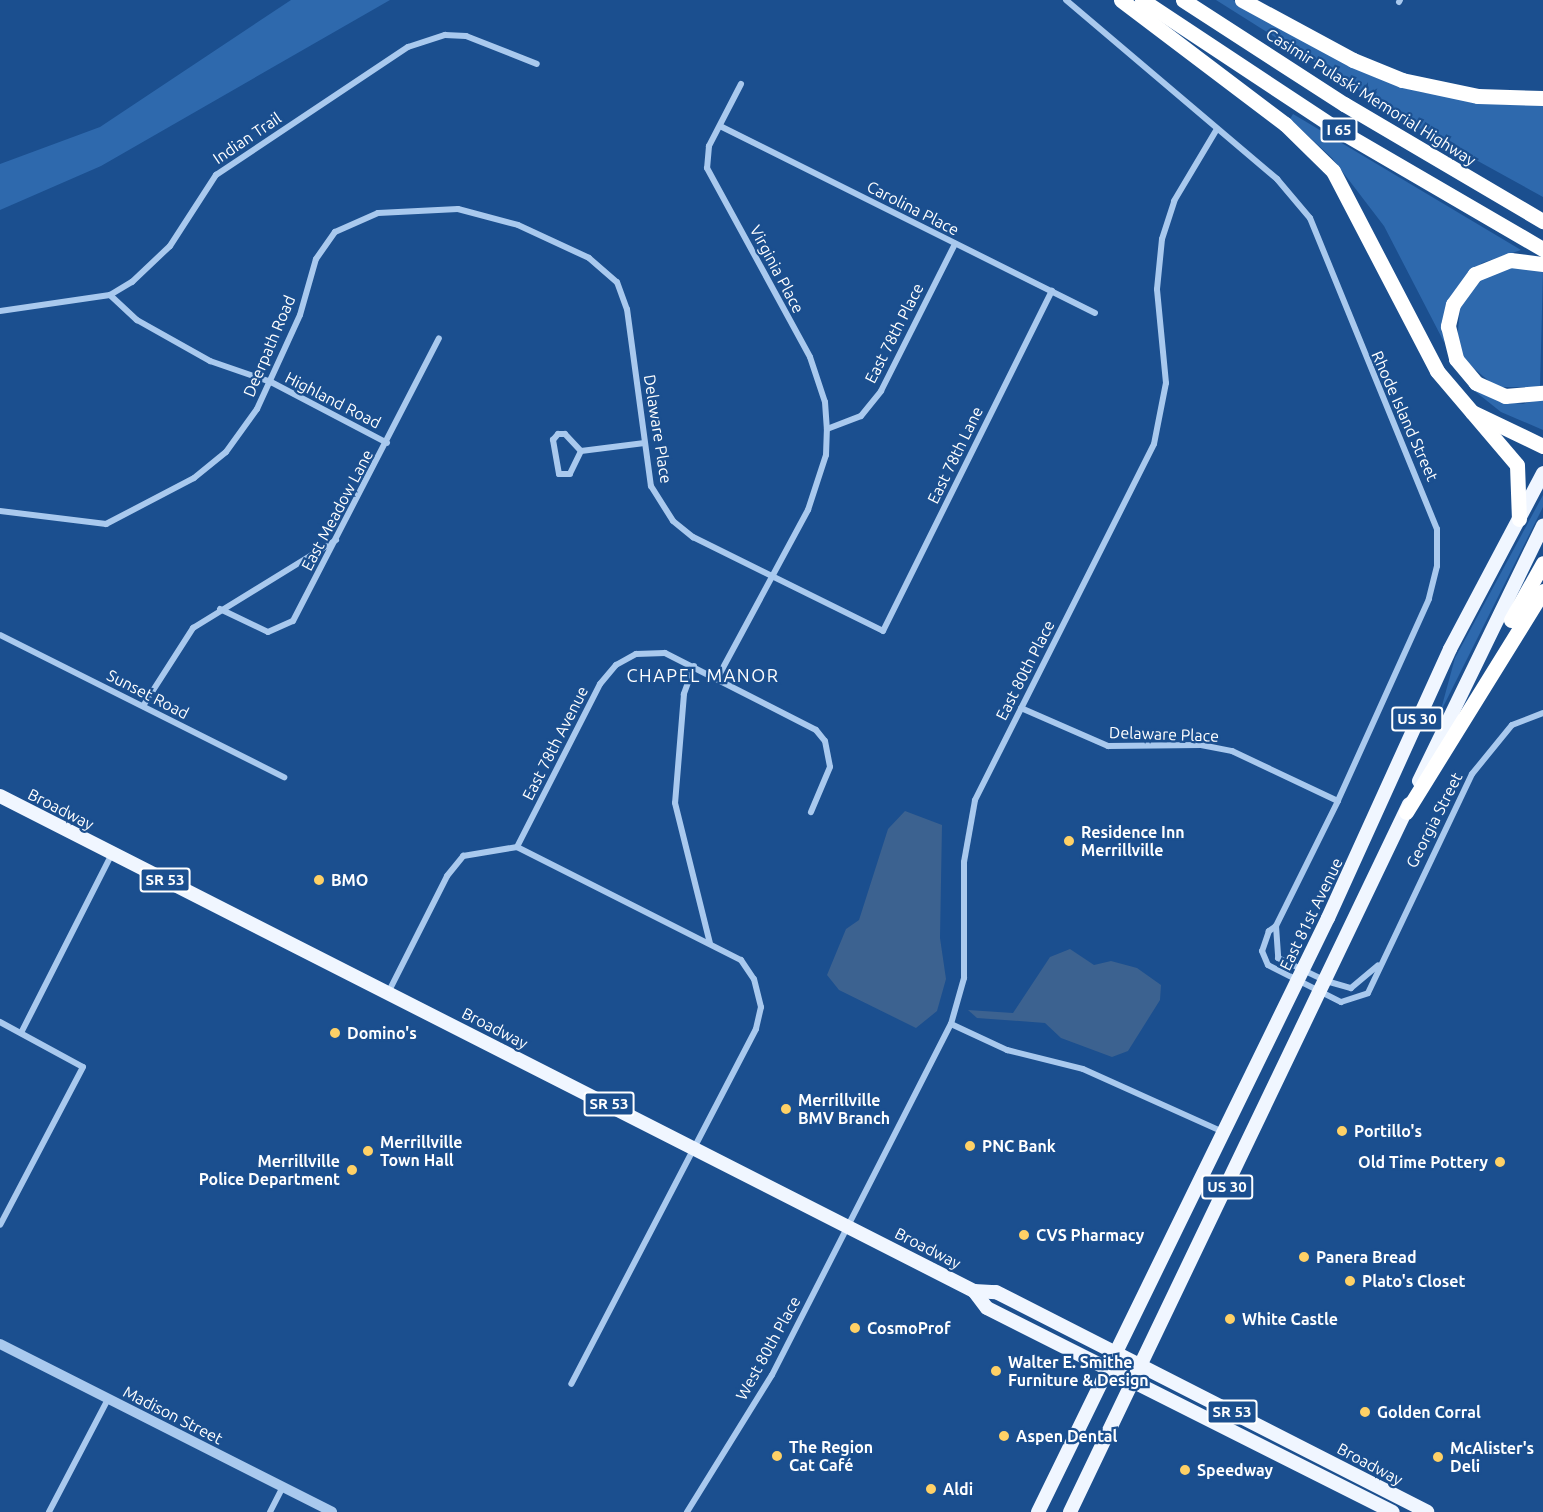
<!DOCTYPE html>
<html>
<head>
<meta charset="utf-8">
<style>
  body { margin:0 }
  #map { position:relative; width:1543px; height:1512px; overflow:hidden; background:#1b4f8f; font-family:Ubuntu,sans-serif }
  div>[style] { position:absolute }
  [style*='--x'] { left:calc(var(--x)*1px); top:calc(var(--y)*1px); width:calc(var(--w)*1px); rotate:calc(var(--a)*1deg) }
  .green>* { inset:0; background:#2e69ad }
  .water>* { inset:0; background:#3c6290 }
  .minor>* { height:6px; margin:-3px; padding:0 3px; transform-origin:3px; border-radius:3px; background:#a9c9ee }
  .tertiary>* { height:10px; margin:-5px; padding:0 5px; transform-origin:5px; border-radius:5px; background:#a9c9ee }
  .primary>* { height:14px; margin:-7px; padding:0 7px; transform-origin:7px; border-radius:7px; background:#f0f6ff }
  .motorway>* { height:15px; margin:-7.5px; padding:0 7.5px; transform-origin:7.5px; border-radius:7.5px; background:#fff }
  .dots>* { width:16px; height:16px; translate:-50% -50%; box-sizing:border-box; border:3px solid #1b4f8f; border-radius:50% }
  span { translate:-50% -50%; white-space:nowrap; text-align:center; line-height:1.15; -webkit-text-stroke:4.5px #1b4f8f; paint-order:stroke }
  .shield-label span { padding:2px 4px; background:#1b4f8f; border:2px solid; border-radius:4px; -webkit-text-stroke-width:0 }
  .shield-label { font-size:15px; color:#fff; font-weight:700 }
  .street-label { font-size:16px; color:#fff }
  .poi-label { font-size:16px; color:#fff; font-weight:700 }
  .left { translate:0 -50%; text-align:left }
  .right { translate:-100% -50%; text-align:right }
  .neighbourhood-label { font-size:18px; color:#fff; letter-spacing:1.5px }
</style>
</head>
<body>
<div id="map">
  <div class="green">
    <div style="clip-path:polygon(291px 0,390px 0,101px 166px,0 210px,0 164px,100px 127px)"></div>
    <div style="clip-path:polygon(1216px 0,1233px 0,1373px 75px,1420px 92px,1507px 105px,1543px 102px,1543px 197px,1427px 133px)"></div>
    <div style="clip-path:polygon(1293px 114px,1521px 250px,1482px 263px,1465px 278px,1444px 342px,1384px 226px,1332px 158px,1290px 119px)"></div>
    <div style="clip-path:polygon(1503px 267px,1543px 271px,1540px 387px,1496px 387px,1464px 360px,1457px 340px,1461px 300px,1485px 275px)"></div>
    <div style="clip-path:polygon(1467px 385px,1499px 401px,1523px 404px,1543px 398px,1543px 430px,1501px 412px)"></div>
    <div style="clip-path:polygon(1543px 495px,1543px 507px,1440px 713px,1455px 658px)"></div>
  </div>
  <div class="water">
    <div style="clip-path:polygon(905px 811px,942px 825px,940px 938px,946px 979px,937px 1011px,916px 1028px,839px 990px,827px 975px,846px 929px,859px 920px,888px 829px)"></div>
    <div style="clip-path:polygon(1070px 949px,1094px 965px,1111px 961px,1137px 968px,1161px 985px,1160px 1000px,1128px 1051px,1112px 1057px,1061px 1038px,1045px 1023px,977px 1018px,968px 1010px,1013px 1013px,1050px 957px)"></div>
  </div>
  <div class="minor">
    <div style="--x:1066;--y:0;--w:277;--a:40.3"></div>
    <div style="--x:1277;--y:179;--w:51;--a:49.8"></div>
    <div style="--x:1310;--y:218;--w:336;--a:67.8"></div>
    <div style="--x:1437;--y:529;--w:37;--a:90"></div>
    <div style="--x:1437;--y:566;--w:34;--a:104"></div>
    <div style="--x:1429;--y:599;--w:222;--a:114.3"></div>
    <div style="--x:1338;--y:801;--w:140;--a:116.4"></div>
    <div style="--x:1276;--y:926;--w:9;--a:144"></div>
    <div style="--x:1269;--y:931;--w:21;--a:109"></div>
    <div style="--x:1262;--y:951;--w:15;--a:67"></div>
    <div style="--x:1268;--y:965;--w:82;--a:26.9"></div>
    <div style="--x:1341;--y:1002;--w:28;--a:-18"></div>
    <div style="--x:1368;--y:993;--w:242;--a:-64.6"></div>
    <div style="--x:1472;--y:774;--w:63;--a:-50.8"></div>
    <div style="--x:1512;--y:725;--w:33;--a:-21"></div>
    <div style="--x:1399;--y:2;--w:2;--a:-63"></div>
    <div style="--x:741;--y:84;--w:70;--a:117.3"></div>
    <div style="--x:709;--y:146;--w:22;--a:95"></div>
    <div style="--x:707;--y:168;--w:215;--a:61.4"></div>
    <div style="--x:810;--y:357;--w:47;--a:71.6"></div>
    <div style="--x:825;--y:402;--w:27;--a:86"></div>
    <div style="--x:720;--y:126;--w:419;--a:26.5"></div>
    <div style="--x:110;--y:295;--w:37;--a:43"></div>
    <div style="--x:137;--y:320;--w:84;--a:29.3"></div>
    <div style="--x:210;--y:361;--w:65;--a:19"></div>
    <div style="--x:271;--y:382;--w:131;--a:27.7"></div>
    <div style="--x:0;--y:311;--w:111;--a:-8.3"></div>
    <div style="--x:110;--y:295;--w:26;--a:-31"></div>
    <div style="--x:132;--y:282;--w:52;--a:-43.5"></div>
    <div style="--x:170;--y:246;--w:85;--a:-57.1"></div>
    <div style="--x:216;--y:175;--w:231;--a:-33.7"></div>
    <div style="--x:408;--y:47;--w:39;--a:-18"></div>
    <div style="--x:445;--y:35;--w:21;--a:3"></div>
    <div style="--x:466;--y:36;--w:76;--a:21.5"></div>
    <div style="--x:581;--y:451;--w:25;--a:116"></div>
    <div style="--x:570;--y:474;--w:11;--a:180"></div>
    <div style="--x:559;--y:474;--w:35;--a:-100"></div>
    <div style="--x:553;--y:440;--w:8;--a:-50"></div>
    <div style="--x:558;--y:434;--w:7;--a:0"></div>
    <div style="--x:565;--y:434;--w:23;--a:47"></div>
    <div style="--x:581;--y:451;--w:64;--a:-7.2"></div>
    <div style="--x:0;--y:511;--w:107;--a:7"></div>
    <div style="--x:106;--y:524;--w:99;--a:-27.6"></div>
    <div style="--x:194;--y:478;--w:41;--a:-39.1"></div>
    <div style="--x:226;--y:452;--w:53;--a:-54.2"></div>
    <div style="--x:257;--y:409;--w:103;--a:-65.4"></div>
    <div style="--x:300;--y:315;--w:58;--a:-74.1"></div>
    <div style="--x:316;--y:259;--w:33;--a:-55"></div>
    <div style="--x:335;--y:232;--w:47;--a:-23.8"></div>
    <div style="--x:378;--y:213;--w:80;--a:-2.9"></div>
    <div style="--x:458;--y:209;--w:62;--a:14.9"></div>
    <div style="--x:518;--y:225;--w:78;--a:24.9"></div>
    <div style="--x:589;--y:258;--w:37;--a:41"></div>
    <div style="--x:617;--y:282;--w:29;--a:70"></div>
    <div style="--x:627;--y:309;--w:179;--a:82.3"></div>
    <div style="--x:651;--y:486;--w:41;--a:57.8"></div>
    <div style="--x:673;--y:521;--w:26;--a:39"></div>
    <div style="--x:693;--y:537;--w:212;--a:26.3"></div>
    <div style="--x:883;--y:631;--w:380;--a:-63.6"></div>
    <div style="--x:220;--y:609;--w:53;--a:25.6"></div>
    <div style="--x:268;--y:632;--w:27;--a:-24"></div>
    <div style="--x:293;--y:621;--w:318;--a:-62.7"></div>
    <div style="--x:0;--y:635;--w:318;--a:26.6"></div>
    <div style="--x:694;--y:666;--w:30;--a:110"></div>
    <div style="--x:684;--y:694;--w:109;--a:94.7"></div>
    <div style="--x:675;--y:803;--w:144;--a:76"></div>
    <div style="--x:718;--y:677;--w:190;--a:-61.7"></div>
    <div style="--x:808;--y:510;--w:58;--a:-71.9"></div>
    <div style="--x:826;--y:455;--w:26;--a:-88"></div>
    <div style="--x:827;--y:429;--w:36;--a:-21"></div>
    <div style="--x:861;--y:416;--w:32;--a:-51"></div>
    <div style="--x:881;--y:391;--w:165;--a:-63.3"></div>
    <div style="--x:143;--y:706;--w:93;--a:-57.3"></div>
    <div style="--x:193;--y:628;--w:168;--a:-31.6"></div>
    <div style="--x:1021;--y:708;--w:95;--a:23.6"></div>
    <div style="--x:1108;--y:746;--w:93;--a:-0.6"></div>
    <div style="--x:1201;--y:745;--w:32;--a:11"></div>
    <div style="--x:1232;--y:751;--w:117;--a:25.3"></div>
    <div style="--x:517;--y:847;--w:251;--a:26.8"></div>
    <div style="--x:741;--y:960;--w:23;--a:56"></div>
    <div style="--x:754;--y:979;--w:29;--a:76"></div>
    <div style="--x:761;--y:1007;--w:23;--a:103"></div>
    <div style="--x:756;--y:1029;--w:400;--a:117.5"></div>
    <div style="--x:1276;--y:926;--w:32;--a:86"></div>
    <div style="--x:1278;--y:958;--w:53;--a:25.6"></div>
    <div style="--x:1326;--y:981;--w:26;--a:16"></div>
    <div style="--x:1351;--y:988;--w:35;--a:-40"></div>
    <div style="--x:388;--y:993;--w:131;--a:-63.2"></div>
    <div style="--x:447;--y:876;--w:26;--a:-51"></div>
    <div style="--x:463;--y:856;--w:55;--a:-9.5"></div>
    <div style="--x:517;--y:847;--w:183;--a:-63"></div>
    <div style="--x:600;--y:684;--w:25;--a:-50"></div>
    <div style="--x:616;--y:665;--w:23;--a:-29"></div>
    <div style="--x:636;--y:654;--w:29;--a:-2"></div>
    <div style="--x:665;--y:653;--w:169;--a:27"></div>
    <div style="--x:816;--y:730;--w:14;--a:51"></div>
    <div style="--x:825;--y:741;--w:26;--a:79"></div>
    <div style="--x:830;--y:767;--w:49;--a:112.9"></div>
    <div style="--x:0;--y:1022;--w:94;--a:28.5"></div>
    <div style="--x:83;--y:1067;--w:178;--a:117.7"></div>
    <div style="--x:951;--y:1024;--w:62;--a:24.9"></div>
    <div style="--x:1007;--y:1050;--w:78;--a:14"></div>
    <div style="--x:1083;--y:1069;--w:154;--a:24.2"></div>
    <div style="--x:21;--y:1033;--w:201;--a:-63.1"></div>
    <div style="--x:49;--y:1512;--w:127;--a:-62.4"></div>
    <div style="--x:270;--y:1512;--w:28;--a:-63"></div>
    <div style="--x:687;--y:1512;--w:161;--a:-58.2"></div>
    <div style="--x:772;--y:1375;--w:394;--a:-63"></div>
    <div style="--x:951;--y:1024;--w:48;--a:-74.2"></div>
    <div style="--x:964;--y:978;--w:116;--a:-90"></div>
    <div style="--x:964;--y:862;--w:63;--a:-79.9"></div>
    <div style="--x:975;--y:800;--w:398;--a:-63.3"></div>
    <div style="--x:1154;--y:444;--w:62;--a:-78.9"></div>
    <div style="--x:1166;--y:383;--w:94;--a:-95.5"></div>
    <div style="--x:1157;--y:289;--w:50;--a:-84.3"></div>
    <div style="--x:1162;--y:239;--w:40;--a:-72"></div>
    <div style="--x:1174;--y:201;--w:84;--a:-59.2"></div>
  </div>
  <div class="tertiary">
    <div style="--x:0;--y:1344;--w:372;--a:26.8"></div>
  </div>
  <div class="primary">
    <div style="--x:1419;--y:781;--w:284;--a:-64.1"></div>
    <div style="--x:0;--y:796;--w:1093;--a:26.94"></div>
    <div style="--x:974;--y:1291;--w:22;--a:3"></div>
    <div style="--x:996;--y:1292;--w:484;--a:27"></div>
    <div style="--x:974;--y:1291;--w:21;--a:53"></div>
    <div style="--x:987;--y:1308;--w:454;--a:26.7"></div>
    <div style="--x:1038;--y:1512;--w:661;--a:-63.98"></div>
    <div style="--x:1328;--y:918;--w:295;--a:-65.6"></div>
    <div style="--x:1450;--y:649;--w:199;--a:-62.1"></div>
    <div style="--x:1070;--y:1512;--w:785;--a:-64.41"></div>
  </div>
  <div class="motorway">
    <div style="--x:1121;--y:0;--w:206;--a:37.1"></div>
    <div style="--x:1285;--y:124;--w:67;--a:44.4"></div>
    <div style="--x:1333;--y:171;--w:225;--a:62.5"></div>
    <div style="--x:1437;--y:371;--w:123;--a:49.6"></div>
    <div style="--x:1517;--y:465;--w:54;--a:87.9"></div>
    <div style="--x:1142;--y:0;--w:237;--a:33.5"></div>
    <div style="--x:1340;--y:131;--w:235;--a:30.2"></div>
    <div style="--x:1183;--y:0;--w:192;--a:32.9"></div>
    <div style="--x:1344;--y:104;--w:231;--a:30.5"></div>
    <div style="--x:1242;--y:0;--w:126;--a:28.4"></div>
    <div style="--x:1353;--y:60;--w:53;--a:22.2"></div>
    <div style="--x:1402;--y:80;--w:78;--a:11.9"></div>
    <div style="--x:1478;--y:96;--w:65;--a:1.8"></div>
    <div style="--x:1543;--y:264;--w:33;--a:-173"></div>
    <div style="--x:1510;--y:260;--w:38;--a:158"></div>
    <div style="--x:1475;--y:274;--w:37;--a:126"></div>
    <div style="--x:1453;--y:304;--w:23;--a:103"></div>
    <div style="--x:1448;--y:326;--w:34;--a:76"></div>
    <div style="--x:1456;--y:359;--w:31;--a:50"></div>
    <div style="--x:1476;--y:383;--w:32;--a:24"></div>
    <div style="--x:1505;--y:396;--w:38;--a:-5"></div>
    <div style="--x:1472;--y:412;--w:79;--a:25.6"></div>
    <div style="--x:1511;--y:620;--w:65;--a:-60.7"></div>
    <div style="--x:1406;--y:812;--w:260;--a:-58.2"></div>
  </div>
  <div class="dots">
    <div style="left:1069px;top:841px;background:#ffd166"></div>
    <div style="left:319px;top:880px;background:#ffd166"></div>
    <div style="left:335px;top:1033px;background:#ffd166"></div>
    <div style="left:786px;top:1109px;background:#ffd166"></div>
    <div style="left:1342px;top:1131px;background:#ffd166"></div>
    <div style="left:970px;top:1146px;background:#ffd166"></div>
    <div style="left:368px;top:1151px;background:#ffd166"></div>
    <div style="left:1500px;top:1162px;background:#ffd166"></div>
    <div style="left:352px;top:1170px;background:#ffd166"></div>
    <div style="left:1024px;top:1235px;background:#ffd166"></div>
    <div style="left:1304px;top:1257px;background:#ffd166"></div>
    <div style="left:1350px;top:1281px;background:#ffd166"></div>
    <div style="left:1230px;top:1319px;background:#ffd166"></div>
    <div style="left:855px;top:1328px;background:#ffd166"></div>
    <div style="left:996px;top:1371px;background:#ffd166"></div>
    <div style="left:1365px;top:1412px;background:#ffd166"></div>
    <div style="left:1004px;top:1436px;background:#ffd166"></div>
    <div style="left:777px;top:1456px;background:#ffd166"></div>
    <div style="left:1438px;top:1457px;background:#ffd166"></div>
    <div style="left:1185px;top:1470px;background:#ffd166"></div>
    <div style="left:931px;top:1489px;background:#ffd166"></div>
  </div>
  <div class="shield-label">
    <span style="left:1339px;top:130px">I 65</span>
    <span style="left:1417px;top:719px">US 30</span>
    <span style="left:165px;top:880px">SR 53</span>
    <span style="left:609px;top:1104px">SR 53</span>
    <span style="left:1227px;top:1187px">US 30</span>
    <span style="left:1232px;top:1412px">SR 53</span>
  </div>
  <div class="street-label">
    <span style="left:1371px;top:97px;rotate:32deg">Casimir Pulaski Memorial Highway</span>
    <span style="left:247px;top:138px;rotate:-34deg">Indian Trail</span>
    <span style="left:913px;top:208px;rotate:27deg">Carolina Place</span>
    <span style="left:777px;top:269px;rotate:62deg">Virginia Place</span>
    <span style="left:894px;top:333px;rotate:-63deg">East 78th Place</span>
    <span style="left:269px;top:346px;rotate:-67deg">Deerpath Road</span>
    <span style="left:333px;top:400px;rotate:27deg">Highland Road</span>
    <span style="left:1405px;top:416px;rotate:66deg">Rhode Island Street</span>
    <span style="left:658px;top:429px;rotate:81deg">Delaware Place</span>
    <span style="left:955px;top:455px;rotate:-64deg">East 78th Lane</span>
    <span style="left:337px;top:510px;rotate:-62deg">East Meadow Lane</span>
    <span style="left:1025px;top:670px;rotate:-63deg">East 80th Place</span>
    <span style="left:148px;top:694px;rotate:27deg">Sunset Road</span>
    <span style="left:1164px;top:734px;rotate:2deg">Delaware Place</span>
    <span style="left:555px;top:743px;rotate:-63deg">East 78th Avenue</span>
    <span style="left:61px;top:809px;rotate:27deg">Broadway</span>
    <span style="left:1434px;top:820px;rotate:-63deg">Georgia Street</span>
    <span style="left:1311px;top:914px;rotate:-64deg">East 81st Avenue</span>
    <span style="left:495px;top:1028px;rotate:27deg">Broadway</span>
    <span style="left:928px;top:1248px;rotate:27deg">Broadway</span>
    <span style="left:768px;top:1348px;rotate:-61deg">West 80th Place</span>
    <span style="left:173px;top:1415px;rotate:27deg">Madison Street</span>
    <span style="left:1370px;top:1464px;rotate:28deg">Broadway</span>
  </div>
  <div class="poi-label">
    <span class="left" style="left:1081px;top:841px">Residence Inn<br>Merrillville</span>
    <span class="left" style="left:331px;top:880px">BMO</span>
    <span class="left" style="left:347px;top:1033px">Domino's</span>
    <span class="left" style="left:798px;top:1109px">Merrillville<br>BMV Branch</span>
    <span class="left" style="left:1354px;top:1131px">Portillo's</span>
    <span class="left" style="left:380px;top:1151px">Merrillville<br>Town Hall</span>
    <span class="left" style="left:982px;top:1146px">PNC Bank</span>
    <span class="right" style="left:340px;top:1170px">Merrillville<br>Police Department</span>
    <span class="right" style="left:1488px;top:1162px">Old Time Pottery</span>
    <span class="left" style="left:1036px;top:1235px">CVS Pharmacy</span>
    <span class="left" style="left:1316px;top:1257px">Panera Bread</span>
    <span class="left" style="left:1362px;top:1281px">Plato's Closet</span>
    <span class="left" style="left:1242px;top:1319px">White Castle</span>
    <span class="left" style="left:867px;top:1328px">CosmoProf</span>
    <span class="left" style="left:1008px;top:1371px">Walter E. Smithe<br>Furniture &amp; Design</span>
    <span class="left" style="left:1377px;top:1412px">Golden Corral</span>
    <span class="left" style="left:1016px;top:1436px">Aspen Dental</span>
    <span class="left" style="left:789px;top:1456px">The Region<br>Cat Café</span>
    <span class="left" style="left:1450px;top:1457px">McAlister's<br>Deli</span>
    <span class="left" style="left:1197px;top:1470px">Speedway</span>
    <span class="left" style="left:943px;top:1489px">Aldi</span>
  </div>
  <div class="neighbourhood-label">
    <span style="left:703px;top:675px">CHAPEL MANOR</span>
  </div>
</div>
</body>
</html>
